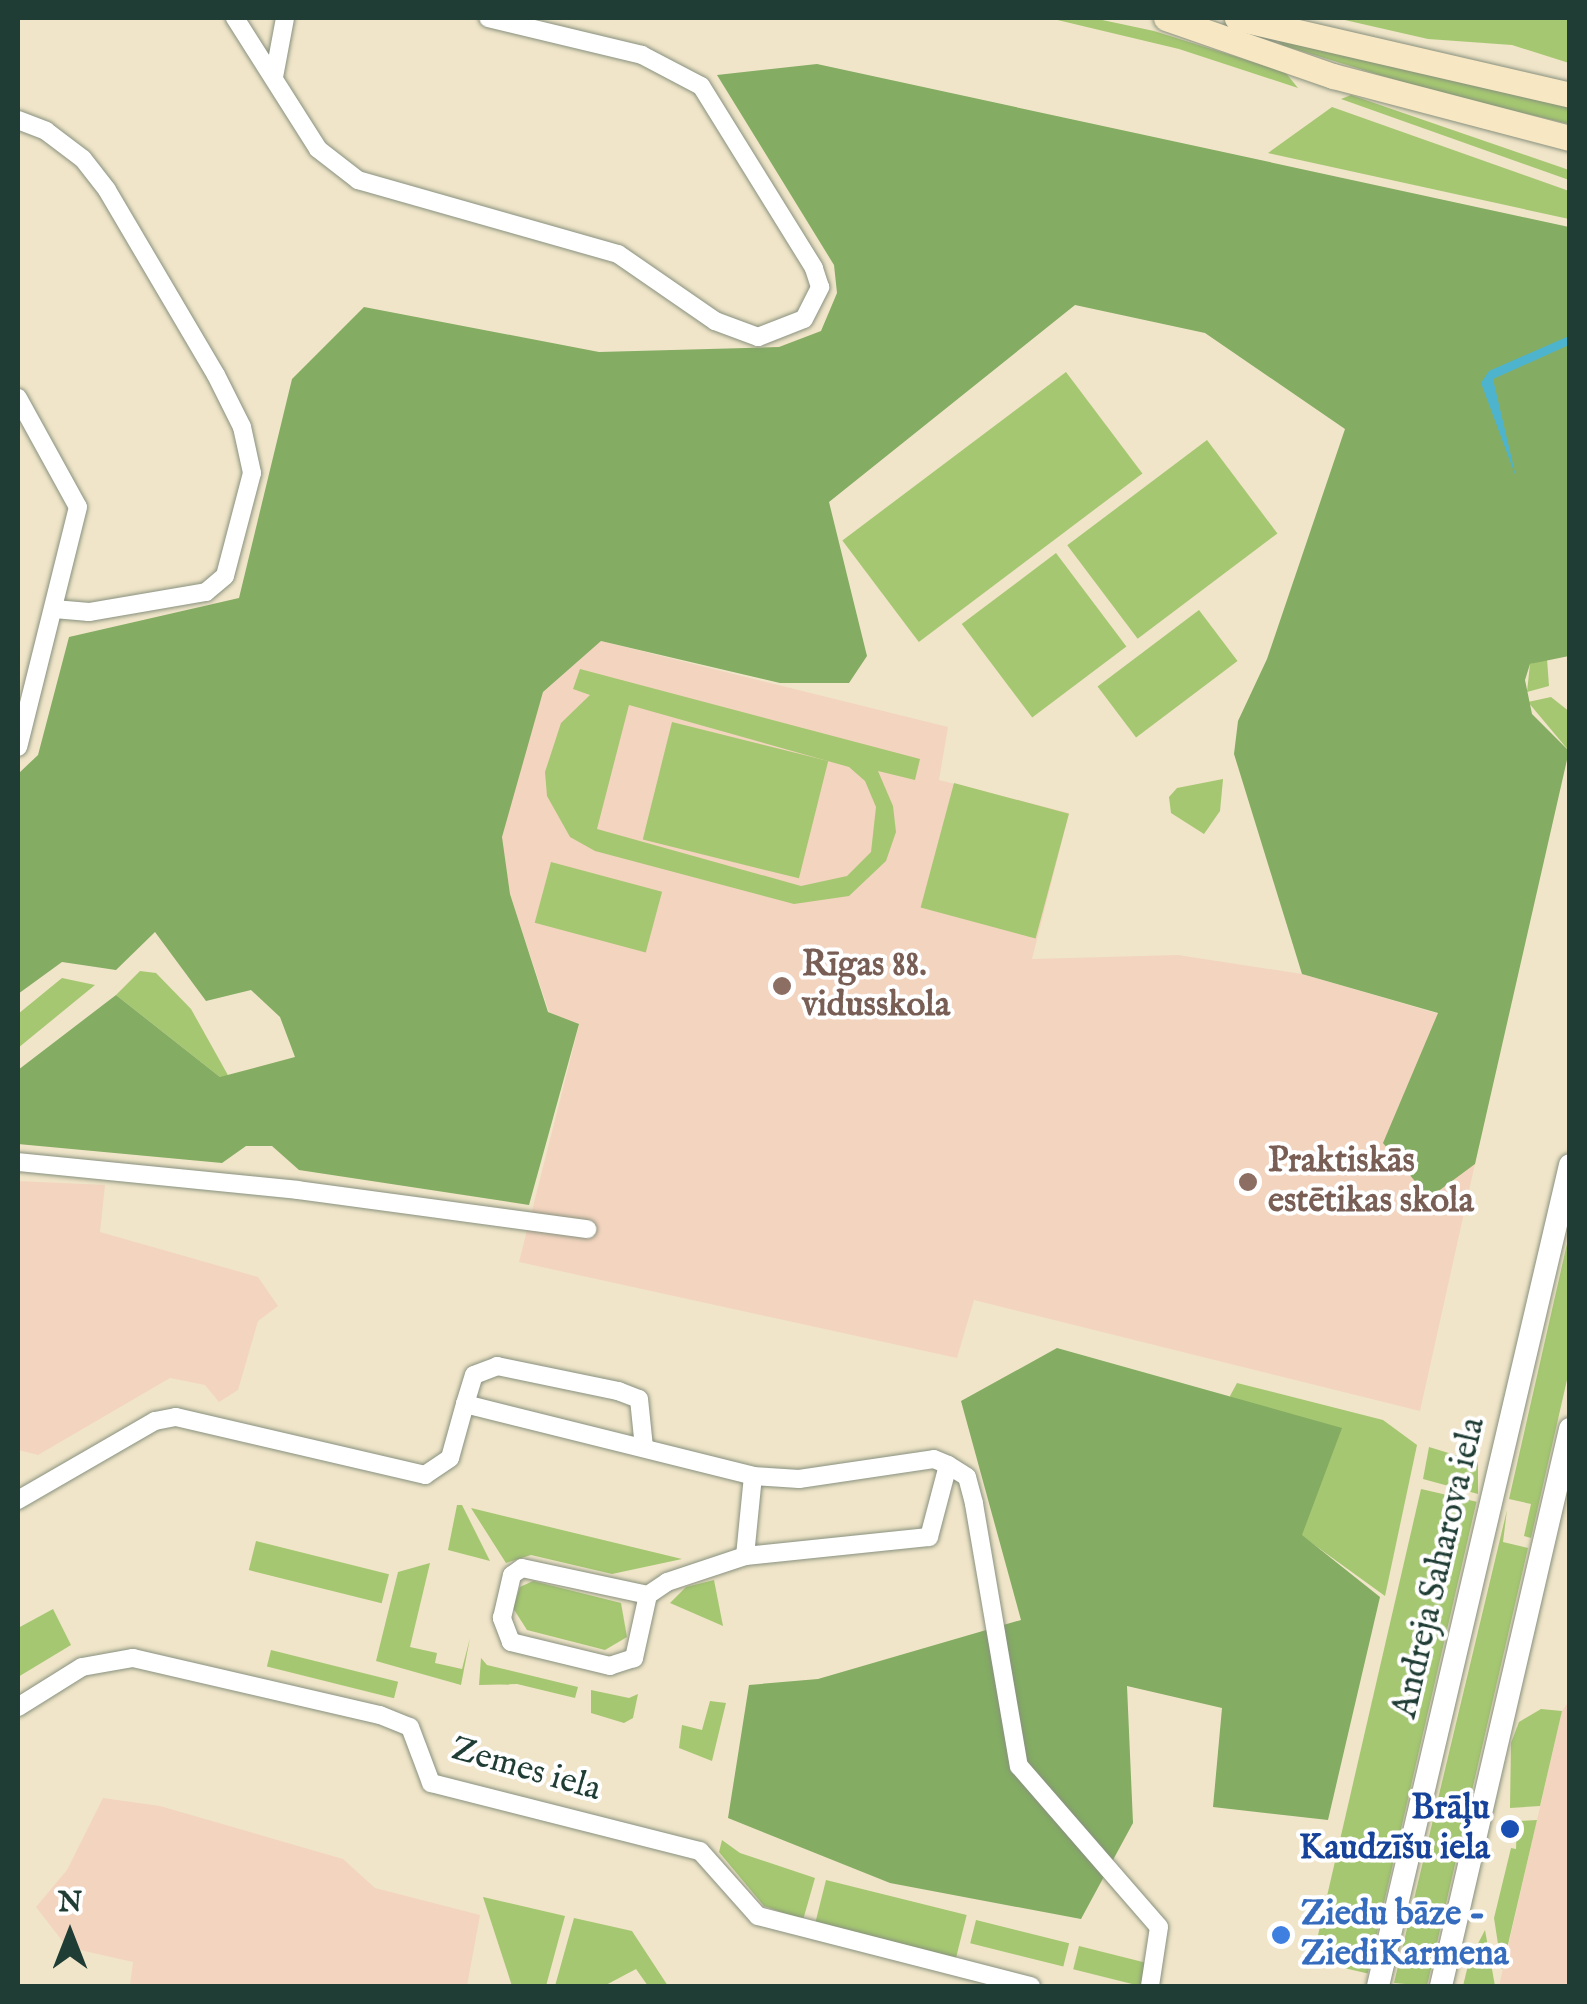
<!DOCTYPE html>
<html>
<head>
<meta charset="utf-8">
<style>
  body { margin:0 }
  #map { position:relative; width:1587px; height:2004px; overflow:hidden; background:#f0e5c9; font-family:"IM FELL English",serif }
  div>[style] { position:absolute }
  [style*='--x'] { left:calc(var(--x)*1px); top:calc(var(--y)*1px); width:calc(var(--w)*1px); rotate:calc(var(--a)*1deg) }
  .built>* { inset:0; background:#f3d4bf }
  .green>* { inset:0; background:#a5c771; transform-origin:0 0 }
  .forest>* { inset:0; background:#84ac63 }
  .water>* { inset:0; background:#4eb3cd }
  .roads { filter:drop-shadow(0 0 2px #88917e) drop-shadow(0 0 2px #88917e) }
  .minor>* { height:18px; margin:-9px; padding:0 9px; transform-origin:9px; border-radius:9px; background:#fff }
  .tertiary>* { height:22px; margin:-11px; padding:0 11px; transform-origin:11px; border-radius:11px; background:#fff }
  .secondary>* { height:25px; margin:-12.5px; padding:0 12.5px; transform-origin:12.5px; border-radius:12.5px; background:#f7e8c3 }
  .dots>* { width:28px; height:28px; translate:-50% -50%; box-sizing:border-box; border:5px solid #fff; border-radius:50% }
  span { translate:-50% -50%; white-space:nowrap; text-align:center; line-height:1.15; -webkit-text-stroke:8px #fff; paint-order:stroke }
  .education-label { font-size:35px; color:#785e54; font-weight:700 }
  .left { translate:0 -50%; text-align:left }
  .street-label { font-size:35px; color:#1f3d34 }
  .transit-label { font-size:35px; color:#164399; font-weight:700 }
  .right { translate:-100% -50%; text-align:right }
  .shop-label { font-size:35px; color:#366cbe; font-weight:700 }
  .frame { position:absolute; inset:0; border:20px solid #1f3d34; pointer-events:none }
  .north { position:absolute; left:20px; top:1884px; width:100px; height:100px; -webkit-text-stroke:8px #fff; paint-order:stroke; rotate:0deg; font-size:28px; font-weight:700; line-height:40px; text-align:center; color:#1f3d34 }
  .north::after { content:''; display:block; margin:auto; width:35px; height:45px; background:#1f3d34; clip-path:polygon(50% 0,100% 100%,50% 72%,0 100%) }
</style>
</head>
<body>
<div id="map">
  <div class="built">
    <div style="clip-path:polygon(601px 641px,948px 727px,939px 780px,1069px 813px,1032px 959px,1178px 955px,1302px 974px,1504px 1033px,1420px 1411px,974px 1300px,957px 1358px,519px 1262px,579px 1025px,549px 1012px,510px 894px,501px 837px,543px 692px)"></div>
    <div style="clip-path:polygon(18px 1181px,105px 1185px,100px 1232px,258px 1277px,278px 1306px,258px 1321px,238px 1390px,219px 1402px,205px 1385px,170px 1378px,38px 1455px,18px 1450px)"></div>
    <div style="clip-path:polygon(1569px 1701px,1569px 1986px,1499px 1986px,1562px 1711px)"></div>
    <div style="clip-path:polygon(103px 1798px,160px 1806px,343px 1859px,375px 1888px,480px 1915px,467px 1986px,130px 1986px,133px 1962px,67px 1947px,36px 1907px,67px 1870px)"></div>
  </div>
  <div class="green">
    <div style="clip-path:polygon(1049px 18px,1093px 18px,1154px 31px,1285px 72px,1298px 88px,1179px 49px)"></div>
    <div style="clip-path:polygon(1336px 18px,1569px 18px,1569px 63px,1512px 45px,1428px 39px)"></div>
    <div style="clip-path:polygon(1275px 37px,1569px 106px,1569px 124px,1428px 90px,1282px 45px)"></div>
    <div style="clip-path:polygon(1351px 95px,1569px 170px,1569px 180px,1341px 99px)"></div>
    <div style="clip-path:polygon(1332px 107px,1569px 191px,1569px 219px,1268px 153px)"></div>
    <div style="left:1066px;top:372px;width:127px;height:280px;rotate:53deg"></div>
    <div style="left:1207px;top:440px;width:117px;height:175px;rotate:53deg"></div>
    <div style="left:1056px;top:553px;width:117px;height:118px;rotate:53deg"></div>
    <div style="left:1199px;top:610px;width:64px;height:127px;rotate:53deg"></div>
    <div style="clip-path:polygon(1547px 659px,1549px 686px,1527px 692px,1530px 664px)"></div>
    <div style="clip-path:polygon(evenodd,580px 669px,920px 759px,915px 780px,878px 771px,893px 806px,896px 832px,886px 861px,849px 896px,794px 904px,595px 851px,570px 837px,547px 796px,545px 772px,561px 723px,590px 695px,573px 689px,580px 669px,629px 705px,849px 767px,865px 781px,876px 807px,871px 852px,847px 876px,801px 886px,597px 829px,629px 705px)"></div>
    <div style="clip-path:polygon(1551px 697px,1570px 712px,1569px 751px,1528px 702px)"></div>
    <div style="left:672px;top:722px;width:161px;height:121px;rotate:14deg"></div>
    <div style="clip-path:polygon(1223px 779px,1220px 811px,1204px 834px,1171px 813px,1169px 797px,1177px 788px)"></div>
    <div style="left:954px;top:783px;width:119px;height:129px;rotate:15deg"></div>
    <div style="left:551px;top:862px;width:115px;height:63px;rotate:15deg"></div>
    <div style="clip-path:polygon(140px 971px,156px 973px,191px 1009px,229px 1077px,220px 1077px,116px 995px)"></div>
    <div style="clip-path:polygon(62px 978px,95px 985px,18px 1048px,18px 1014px)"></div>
    <div style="clip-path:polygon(1569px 1235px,1569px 1371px,1531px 1538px,1524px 1536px,1531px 1504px,1509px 1499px)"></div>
    <div style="clip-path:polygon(1237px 1383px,1383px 1420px,1417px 1445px,1385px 1596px,1302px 1536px,1230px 1396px)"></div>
    <div style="clip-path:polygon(1429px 1447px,1478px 1462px,1478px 1494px,1423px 1479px)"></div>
    <div style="left:1421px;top:1489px;width:57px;height:484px;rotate:13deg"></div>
    <div style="clip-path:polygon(457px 1505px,462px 1505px,490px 1561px,448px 1550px)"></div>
    <div style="clip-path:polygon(471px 1508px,682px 1559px,612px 1574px,531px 1555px,506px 1563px)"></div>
    <div style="clip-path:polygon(1507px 1510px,1503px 1542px,1528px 1548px,1427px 1986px,1394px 1983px)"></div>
    <div style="left:256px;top:1541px;width:137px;height:30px;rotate:14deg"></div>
    <div style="clip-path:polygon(430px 1563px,410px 1647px,437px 1653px,435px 1663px,462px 1669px,470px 1638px,461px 1685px,376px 1661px,398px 1572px)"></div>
    <div style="clip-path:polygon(714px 1580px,723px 1626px,670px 1603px,686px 1587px)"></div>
    <div style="clip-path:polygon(533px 1581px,621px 1603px,627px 1637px,605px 1650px,527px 1630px,513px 1608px,520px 1587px)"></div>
    <div style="clip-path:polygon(53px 1609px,71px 1645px,18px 1677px,18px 1628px)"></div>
    <div style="left:271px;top:1650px;width:131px;height:17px;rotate:14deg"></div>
    <div style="clip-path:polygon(481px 1658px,487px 1665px,578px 1687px,575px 1698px,517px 1684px,479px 1685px)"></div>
    <div style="clip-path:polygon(591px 1690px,629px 1698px,638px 1694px,633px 1718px,624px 1723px,591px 1713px)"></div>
    <div style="clip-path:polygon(710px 1701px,726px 1703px,712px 1761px,679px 1748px,682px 1725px,702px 1730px)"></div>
    <div style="clip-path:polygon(1541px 1709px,1562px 1711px,1540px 1806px,1510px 1808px,1511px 1743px,1519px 1722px)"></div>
    <div style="clip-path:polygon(1537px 1820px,1502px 1970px,1494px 1918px,1511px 1848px,1516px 1849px,1517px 1821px)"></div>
    <div style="clip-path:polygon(722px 1840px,740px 1853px,815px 1878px,803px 1920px,764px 1906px,719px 1852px)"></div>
    <div style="left:826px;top:1880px;width:145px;height:44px;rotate:14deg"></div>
    <div style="clip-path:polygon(483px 1897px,565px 1916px,546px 1986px,512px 1986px)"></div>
    <div style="clip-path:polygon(574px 1918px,632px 1931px,668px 1986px,648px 1986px,636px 1969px,604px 1986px,555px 1986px)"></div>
    <div style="left:976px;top:1920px;width:96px;height:24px;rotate:14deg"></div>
    <div style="clip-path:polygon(1485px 1930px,1495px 1986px,1463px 1986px,1469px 1961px)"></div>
    <div style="left:1079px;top:1946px;width:71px;height:24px;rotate:14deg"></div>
  </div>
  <div class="forest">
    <div style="clip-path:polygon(817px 64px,1569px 227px,1569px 656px,1530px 664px,1525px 680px,1532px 714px,1569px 751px,1475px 1164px,1429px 1198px,1383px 1143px,1438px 1013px,1302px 974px,1234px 754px,1238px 721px,1267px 659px,1345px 429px,1205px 333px,1075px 305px,829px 502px,867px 656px,849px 683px,780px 683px,601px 641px,543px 692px,502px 837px,510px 894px,548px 1012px,579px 1024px,529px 1205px,299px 1170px,272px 1146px,246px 1146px,222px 1163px,18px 1144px,18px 1070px,116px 995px,220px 1077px,295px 1057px,280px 1017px,251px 990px,206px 1001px,155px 932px,116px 970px,62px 962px,18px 994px,18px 774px,38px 755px,69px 637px,239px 598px,292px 379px,364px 307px,599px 352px,779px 347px,821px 331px,837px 293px,834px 265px,717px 75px)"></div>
    <div style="clip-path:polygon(1057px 1348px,1342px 1428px,1302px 1535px,1380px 1597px,1328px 1820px,1213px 1807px,1222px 1708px,1127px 1686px,1133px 1823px,1081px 1919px,890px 1883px,728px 1818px,749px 1685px,818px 1679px,1021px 1620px,961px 1401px)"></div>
  </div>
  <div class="water">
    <div style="clip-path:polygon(1569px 336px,1569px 345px,1493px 379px,1516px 477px,1481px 383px,1489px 371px)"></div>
  </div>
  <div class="roads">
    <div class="minor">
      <div style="--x:235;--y:18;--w:155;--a:57.6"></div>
      <div style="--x:318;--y:149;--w:51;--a:37.8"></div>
      <div style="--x:358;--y:180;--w:270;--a:15.9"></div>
      <div style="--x:618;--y:254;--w:118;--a:34.6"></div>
      <div style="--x:715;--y:321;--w:46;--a:20.4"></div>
      <div style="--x:758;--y:337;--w:49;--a:-21.4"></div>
      <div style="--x:804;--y:319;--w:36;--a:-63"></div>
      <div style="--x:820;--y:287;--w:20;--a:-108"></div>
      <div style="--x:814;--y:268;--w:214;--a:-121.8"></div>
      <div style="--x:701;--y:86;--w:67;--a:-152.3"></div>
      <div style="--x:642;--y:55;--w:158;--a:-166.5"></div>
      <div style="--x:274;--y:77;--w:60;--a:-79.4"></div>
      <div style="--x:18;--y:120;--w:30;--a:21"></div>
      <div style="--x:46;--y:131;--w:46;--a:37.1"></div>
      <div style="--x:83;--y:159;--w:39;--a:52"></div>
      <div style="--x:107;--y:190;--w:215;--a:59.5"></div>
      <div style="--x:216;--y:375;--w:58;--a:63.4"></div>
      <div style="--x:242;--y:427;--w:47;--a:77.7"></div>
      <div style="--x:252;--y:473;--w:106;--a:104.7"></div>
      <div style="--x:225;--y:576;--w:25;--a:140"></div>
      <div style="--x:206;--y:592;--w:119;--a:170.3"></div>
      <div style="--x:89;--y:612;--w:32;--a:-175"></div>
      <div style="--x:18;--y:398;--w:124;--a:61.2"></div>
      <div style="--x:78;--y:507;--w:247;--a:104"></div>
      <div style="--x:18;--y:1162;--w:281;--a:5.7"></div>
      <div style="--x:298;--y:1190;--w:292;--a:7.7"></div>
      <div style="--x:465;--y:1404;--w:30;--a:-73"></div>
      <div style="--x:474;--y:1375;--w:25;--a:-21"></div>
      <div style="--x:497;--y:1366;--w:124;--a:11.7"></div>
      <div style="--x:618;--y:1391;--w:22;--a:21"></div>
      <div style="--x:639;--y:1399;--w:48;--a:84.1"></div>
      <div style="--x:18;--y:1500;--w:158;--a:-30"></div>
      <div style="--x:155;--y:1421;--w:21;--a:-11"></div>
      <div style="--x:176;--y:1417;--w:256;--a:13.1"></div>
      <div style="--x:425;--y:1475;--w:30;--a:-34"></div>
      <div style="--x:450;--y:1458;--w:56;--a:-74.5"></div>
      <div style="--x:465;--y:1404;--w:297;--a:14"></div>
      <div style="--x:753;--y:1476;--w:46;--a:3.7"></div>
      <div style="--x:799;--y:1479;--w:136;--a:-8.4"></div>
      <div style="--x:934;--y:1459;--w:15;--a:23"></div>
      <div style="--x:948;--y:1465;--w:22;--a:32"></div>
      <div style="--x:967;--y:1477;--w:28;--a:75"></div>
      <div style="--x:974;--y:1504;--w:266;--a:80.3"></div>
      <div style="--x:1019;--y:1766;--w:213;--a:49"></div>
      <div style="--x:1159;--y:1927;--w:60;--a:98.7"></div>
      <div style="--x:745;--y:1556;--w:185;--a:-5.9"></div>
      <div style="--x:929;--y:1537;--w:74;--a:-75.2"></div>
      <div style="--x:648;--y:1595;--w:65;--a:102.5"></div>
      <div style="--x:634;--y:1658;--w:25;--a:162"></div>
      <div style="--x:610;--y:1666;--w:102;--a:-166.4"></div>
      <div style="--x:511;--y:1642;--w:26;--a:-111"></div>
      <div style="--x:502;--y:1618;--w:44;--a:-76.9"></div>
      <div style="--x:512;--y:1575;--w:12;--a:-35"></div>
      <div style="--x:522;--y:1568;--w:129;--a:12.1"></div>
      <div style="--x:648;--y:1595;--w:23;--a:-34"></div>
      <div style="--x:667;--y:1582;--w:82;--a:-18.4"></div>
      <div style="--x:745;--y:1556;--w:80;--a:-84.3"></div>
      <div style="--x:18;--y:1707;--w:75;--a:-32"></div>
      <div style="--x:82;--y:1667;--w:52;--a:-10"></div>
      <div style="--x:133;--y:1658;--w:253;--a:13"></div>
      <div style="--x:380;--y:1715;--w:32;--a:22"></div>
      <div style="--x:410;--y:1727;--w:60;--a:69.4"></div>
      <div style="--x:431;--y:1783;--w:277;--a:14.2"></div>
      <div style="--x:700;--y:1851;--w:87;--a:48.3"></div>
      <div style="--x:758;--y:1916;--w:282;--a:14.4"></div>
    </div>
    <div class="tertiary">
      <div style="--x:1378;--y:1986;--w:843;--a:-76.84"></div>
      <div style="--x:1441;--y:1986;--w:572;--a:-76.96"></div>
    </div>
    <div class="secondary">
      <div style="--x:1166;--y:18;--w:177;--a:19.2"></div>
      <div style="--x:1333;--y:76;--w:245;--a:14.7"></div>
      <div style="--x:1237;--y:18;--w:342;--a:13"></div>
    </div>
  </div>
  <div class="dots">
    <div style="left:782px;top:986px;background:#8d6e63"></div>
    <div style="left:1248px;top:1182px;background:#8d6e63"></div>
    <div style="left:1510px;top:1829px;background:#1a4fb4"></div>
    <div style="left:1281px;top:1935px;background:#3f7fe0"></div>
  </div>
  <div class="education-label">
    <span class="left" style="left:802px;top:986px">Rīgas 88.<br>vidusskola</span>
    <span class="left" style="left:1268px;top:1182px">Praktiskās<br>estētikas skola</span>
  </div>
  <div class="street-label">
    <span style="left:1440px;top:1568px;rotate:-77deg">Andreja Saharova iela</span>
    <span style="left:526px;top:1770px;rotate:16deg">Zemes iela</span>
  </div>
  <div class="transit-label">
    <span class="right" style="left:1490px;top:1829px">Brāļu<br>Kaudzīšu iela</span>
  </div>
  <div class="shop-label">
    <span class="left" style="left:1301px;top:1935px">Ziedu bāze -<br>ZiediKarmena</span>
  </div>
  <div class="frame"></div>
  <div class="north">N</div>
</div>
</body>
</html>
